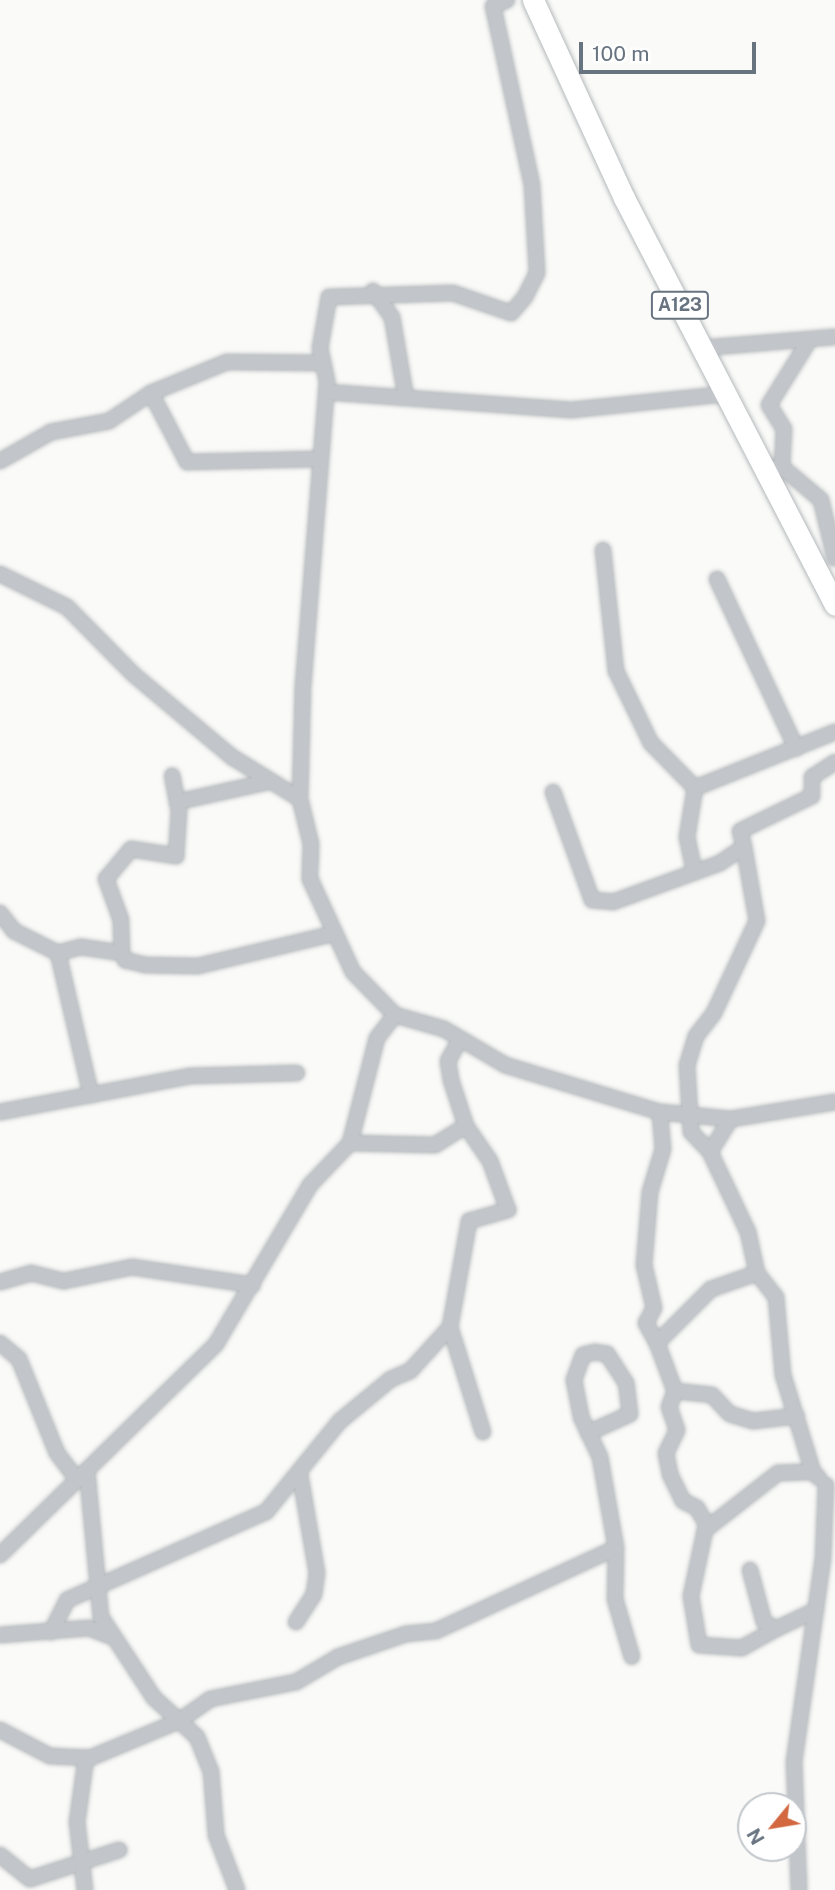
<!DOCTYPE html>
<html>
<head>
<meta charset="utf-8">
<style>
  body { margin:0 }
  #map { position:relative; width:835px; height:1890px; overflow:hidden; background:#fafaf8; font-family:"Public Sans",sans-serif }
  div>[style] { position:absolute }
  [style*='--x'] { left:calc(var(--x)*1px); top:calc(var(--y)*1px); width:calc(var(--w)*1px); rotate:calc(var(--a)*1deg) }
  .roads { filter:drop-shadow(0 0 2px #b5b9bc) drop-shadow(0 0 2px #b5b9bc) }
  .minor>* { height:14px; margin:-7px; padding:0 7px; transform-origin:7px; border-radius:7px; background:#c2c5c9 }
  .highway>* { height:21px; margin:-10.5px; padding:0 10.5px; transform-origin:10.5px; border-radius:10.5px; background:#fff }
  span { translate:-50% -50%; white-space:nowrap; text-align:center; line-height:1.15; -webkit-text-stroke:7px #fff; paint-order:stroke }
  .shield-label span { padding:2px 5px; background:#fff; border:2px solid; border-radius:5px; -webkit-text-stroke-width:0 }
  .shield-label { font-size:18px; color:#677480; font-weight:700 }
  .north { position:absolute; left:737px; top:1792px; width:70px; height:70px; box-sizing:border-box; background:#fff; border:2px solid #c2c7cc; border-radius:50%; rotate:240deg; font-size:19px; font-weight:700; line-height:28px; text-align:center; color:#677480 }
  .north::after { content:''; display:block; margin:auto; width:24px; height:32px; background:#d26740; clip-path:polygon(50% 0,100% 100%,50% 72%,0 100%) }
  .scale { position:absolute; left:579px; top:42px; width:177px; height:32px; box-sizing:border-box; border:4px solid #677480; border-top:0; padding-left:9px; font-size:21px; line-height:24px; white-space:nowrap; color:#677480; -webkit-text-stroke:5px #fff; paint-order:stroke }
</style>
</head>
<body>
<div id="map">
  <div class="roads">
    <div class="minor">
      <div style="--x:507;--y:0;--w:15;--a:157"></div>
      <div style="--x:493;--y:6;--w:183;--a:77.7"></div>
      <div style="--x:532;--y:185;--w:88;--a:86.7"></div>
      <div style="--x:537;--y:273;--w:27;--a:117"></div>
      <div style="--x:525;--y:297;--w:21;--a:131"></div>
      <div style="--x:511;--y:313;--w:61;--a:-161"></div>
      <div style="--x:453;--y:293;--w:124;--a:178.2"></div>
      <div style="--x:329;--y:297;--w:52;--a:100"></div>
      <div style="--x:320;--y:348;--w:35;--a:78"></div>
      <div style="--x:327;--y:382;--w:303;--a:94.5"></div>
      <div style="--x:303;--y:684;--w:115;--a:91.5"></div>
      <div style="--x:300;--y:799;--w:46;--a:76.3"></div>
      <div style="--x:311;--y:844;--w:35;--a:92"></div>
      <div style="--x:310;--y:879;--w:102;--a:65.2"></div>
      <div style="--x:353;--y:972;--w:60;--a:45.7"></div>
      <div style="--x:395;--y:1015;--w:51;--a:15.9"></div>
      <div style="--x:444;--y:1029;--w:71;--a:30.5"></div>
      <div style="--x:505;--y:1065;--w:162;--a:16.9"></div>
      <div style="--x:660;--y:1112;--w:71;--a:5.6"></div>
      <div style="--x:731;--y:1119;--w:105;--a:-9.3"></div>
      <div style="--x:373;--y:291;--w:32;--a:54"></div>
      <div style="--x:392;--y:317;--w:82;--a:80.2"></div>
      <div style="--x:703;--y:348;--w:132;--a:-4.8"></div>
      <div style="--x:326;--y:392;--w:246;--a:4.2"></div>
      <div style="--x:571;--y:410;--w:157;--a:-5.9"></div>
      <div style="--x:151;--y:393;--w:78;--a:62.4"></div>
      <div style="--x:187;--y:462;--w:131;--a:-1.3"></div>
      <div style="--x:0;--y:461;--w:59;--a:-29.6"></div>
      <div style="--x:51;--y:432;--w:59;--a:-10.7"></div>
      <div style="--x:109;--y:421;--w:50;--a:-33.7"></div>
      <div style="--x:151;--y:393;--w:82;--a:-22.2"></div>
      <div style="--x:227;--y:362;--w:96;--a:0.6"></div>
      <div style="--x:782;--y:467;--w:51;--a:40.2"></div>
      <div style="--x:821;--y:500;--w:60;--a:76.4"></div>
      <div style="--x:767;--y:469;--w:15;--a:-8"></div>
      <div style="--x:782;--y:467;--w:38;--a:-87"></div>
      <div style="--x:784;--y:429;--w:28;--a:-122"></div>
      <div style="--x:769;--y:405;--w:72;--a:-58.1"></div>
      <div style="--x:603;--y:550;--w:122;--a:83.9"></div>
      <div style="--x:616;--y:671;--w:80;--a:64.1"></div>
      <div style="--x:651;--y:743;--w:63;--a:45.6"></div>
      <div style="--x:0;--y:574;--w:75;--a:26.2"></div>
      <div style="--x:67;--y:607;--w:94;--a:45.4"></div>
      <div style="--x:133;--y:674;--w:129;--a:40"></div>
      <div style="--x:232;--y:757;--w:80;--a:31.7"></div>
      <div style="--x:717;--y:579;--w:187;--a:64.9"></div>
      <div style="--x:553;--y:792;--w:115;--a:70.1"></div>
      <div style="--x:592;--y:900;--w:21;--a:5"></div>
      <div style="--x:613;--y:902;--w:114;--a:-20"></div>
      <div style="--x:720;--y:863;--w:29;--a:-34"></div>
      <div style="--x:744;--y:847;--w:16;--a:-104"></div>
      <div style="--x:740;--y:831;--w:80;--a:-25.9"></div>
      <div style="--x:812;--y:796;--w:19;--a:-90"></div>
      <div style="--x:812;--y:777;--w:27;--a:-33"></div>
      <div style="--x:177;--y:802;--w:92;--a:-12.5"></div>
      <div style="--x:744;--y:847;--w:75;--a:80"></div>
      <div style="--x:757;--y:921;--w:102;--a:115.1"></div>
      <div style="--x:714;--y:1013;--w:29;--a:128"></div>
      <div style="--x:696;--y:1036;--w:30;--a:107"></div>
      <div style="--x:687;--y:1065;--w:67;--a:86.6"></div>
      <div style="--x:691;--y:1132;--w:28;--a:46"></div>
      <div style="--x:710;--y:1152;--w:89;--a:64.6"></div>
      <div style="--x:748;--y:1232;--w:42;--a:77.6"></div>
      <div style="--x:757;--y:1273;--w:31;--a:52"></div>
      <div style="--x:776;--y:1297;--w:78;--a:84.9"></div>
      <div style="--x:783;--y:1375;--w:102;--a:72.8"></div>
      <div style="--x:694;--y:870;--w:34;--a:-102"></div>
      <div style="--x:687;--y:837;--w:50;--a:-80.7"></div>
      <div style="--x:695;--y:788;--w:151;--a:-21.8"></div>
      <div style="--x:0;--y:913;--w:23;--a:52"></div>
      <div style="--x:14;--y:931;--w:49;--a:26.6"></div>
      <div style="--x:58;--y:953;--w:24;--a:-15"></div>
      <div style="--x:81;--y:947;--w:41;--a:8.3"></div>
      <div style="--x:122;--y:953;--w:8;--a:67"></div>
      <div style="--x:125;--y:960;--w:21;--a:14"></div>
      <div style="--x:145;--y:965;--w:53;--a:1.1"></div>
      <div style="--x:198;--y:966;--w:138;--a:-13.4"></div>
      <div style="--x:58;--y:953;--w:146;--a:76.9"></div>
      <div style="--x:122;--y:953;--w:33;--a:-92"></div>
      <div style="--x:121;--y:920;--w:44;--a:-110.1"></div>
      <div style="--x:106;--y:879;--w:39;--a:-50"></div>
      <div style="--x:131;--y:849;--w:46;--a:8.8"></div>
      <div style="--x:176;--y:856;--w:45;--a:-86.2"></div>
      <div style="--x:179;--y:811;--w:36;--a:-101"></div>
      <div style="--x:0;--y:1112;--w:193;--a:-10.7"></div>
      <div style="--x:190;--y:1076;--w:107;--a:-1.6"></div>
      <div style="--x:350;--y:1143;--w:85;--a:1.3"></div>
      <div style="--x:435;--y:1145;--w:36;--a:-32"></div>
      <div style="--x:710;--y:1152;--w:39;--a:-58"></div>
      <div style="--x:0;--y:1282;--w:32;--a:-16"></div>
      <div style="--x:31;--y:1273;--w:34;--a:14"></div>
      <div style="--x:64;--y:1281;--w:69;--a:-11.6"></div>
      <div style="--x:132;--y:1267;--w:122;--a:8.5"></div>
      <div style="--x:450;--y:1327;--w:110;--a:72.6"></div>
      <div style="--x:0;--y:1343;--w:25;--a:40"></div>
      <div style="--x:19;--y:1359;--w:101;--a:68"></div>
      <div style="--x:57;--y:1453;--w:34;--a:53"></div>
      <div style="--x:657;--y:1343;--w:23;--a:-119"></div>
      <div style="--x:646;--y:1323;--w:17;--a:-62"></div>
      <div style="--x:654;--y:1308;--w:44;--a:-103.1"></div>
      <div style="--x:644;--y:1265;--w:73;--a:-85.3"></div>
      <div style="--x:650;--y:1192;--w:45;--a:-73.2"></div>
      <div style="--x:663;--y:1149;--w:37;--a:-95"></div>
      <div style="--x:675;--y:1391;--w:37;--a:6"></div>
      <div style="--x:712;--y:1395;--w:26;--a:47"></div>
      <div style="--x:730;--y:1414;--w:24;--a:17"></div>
      <div style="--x:753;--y:1421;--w:44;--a:-6.5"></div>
      <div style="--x:588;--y:1433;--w:46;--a:-24.3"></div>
      <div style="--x:630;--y:1414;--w:31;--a:-97"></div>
      <div style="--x:626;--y:1383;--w:35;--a:-123"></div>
      <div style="--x:607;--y:1354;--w:12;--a:-171"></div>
      <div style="--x:595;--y:1352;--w:12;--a:166"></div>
      <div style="--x:583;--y:1355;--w:27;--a:110"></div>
      <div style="--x:574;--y:1380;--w:38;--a:79"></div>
      <div style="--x:581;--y:1417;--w:44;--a:64.6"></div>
      <div style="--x:600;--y:1457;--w:92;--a:80"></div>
      <div style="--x:616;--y:1548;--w:51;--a:91.1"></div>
      <div style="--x:615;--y:1599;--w:60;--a:73.7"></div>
      <div style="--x:87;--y:1470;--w:148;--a:84.6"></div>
      <div style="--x:101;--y:1617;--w:97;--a:56.8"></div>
      <div style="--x:154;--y:1698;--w:58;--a:42.2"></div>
      <div style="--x:197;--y:1737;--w:37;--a:68"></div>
      <div style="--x:211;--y:1771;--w:64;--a:85.5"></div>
      <div style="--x:216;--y:1835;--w:59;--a:69.1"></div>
      <div style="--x:708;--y:1527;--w:22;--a:-120"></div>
      <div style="--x:697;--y:1508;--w:16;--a:-153"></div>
      <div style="--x:683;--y:1501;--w:30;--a:-116"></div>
      <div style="--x:670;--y:1474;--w:21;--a:-101"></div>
      <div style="--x:666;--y:1453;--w:25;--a:-64"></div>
      <div style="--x:677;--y:1430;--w:24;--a:-109"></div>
      <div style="--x:669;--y:1407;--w:17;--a:-69"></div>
      <div style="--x:675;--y:1391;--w:51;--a:-110.6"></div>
      <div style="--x:657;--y:1343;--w:76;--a:-45"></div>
      <div style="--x:711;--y:1289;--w:49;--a:-19.2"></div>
      <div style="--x:0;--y:1555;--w:302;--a:-44.3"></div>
      <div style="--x:216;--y:1344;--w:185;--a:-59.4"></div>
      <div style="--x:310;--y:1185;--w:58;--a:-46.4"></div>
      <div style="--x:350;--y:1143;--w:108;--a:-75.6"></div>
      <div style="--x:377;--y:1038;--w:29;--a:-52"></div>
      <div style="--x:750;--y:1570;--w:54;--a:74.9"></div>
      <div style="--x:764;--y:1622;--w:14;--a:30"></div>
      <div style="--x:776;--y:1629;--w:44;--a:-25.4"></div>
      <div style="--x:296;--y:1622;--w:33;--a:-57"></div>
      <div style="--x:314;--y:1594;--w:21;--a:-82"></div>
      <div style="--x:317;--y:1573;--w:99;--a:-99.8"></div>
      <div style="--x:776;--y:1629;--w:39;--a:151"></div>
      <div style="--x:742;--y:1648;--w:43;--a:-176"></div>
      <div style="--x:699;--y:1645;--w:50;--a:-99.3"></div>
      <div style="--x:691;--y:1596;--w:67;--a:-78"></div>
      <div style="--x:705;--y:1530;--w:93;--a:-38"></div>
      <div style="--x:778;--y:1473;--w:35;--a:-2"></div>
      <div style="--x:813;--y:1472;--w:8;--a:45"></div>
      <div style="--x:51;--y:1632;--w:36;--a:-63"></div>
      <div style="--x:67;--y:1600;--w:218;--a:-23.9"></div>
      <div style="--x:266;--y:1512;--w:117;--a:-50.9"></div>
      <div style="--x:340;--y:1421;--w:66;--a:-39.5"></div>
      <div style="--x:391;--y:1379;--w:21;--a:-23"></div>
      <div style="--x:410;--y:1371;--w:59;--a:-47.7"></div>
      <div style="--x:450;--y:1327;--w:108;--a:-79.8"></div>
      <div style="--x:469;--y:1221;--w:41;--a:-15.8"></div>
      <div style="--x:508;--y:1210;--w:52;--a:-110.2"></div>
      <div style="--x:490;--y:1161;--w:42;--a:-124.4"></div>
      <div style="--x:466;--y:1126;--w:48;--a:-108.1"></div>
      <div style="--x:451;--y:1080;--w:19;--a:-99"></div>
      <div style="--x:448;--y:1061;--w:25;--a:-61"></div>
      <div style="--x:0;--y:1635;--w:89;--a:-4.5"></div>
      <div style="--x:89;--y:1628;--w:22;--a:21"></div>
      <div style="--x:0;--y:1730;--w:56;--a:27.5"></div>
      <div style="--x:50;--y:1756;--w:40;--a:2.9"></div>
      <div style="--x:90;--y:1758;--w:96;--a:-22.6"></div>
      <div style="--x:179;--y:1721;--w:38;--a:-35"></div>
      <div style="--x:210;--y:1699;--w:88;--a:-11.2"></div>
      <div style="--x:296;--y:1682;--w:49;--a:-30.8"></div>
      <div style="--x:338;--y:1657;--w:72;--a:-18.7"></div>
      <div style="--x:406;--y:1634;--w:30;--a:-6"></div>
      <div style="--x:436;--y:1631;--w:198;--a:-24.8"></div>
      <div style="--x:0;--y:1855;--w:38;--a:39"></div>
      <div style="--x:30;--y:1879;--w:94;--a:-18"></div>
      <div style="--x:85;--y:1890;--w:68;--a:-96.7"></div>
      <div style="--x:77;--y:1822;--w:65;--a:-82"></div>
      <div style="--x:799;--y:1890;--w:128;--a:-92.2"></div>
      <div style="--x:794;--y:1762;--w:205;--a:-81.9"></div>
      <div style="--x:823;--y:1559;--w:74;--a:-87.7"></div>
    </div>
    <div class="highway">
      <div style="--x:533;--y:0;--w:218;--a:65.3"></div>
      <div style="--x:624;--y:198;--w:458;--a:62.6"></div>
    </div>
  </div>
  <div class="shield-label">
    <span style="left:680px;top:305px">A123</span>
  </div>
  <div class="north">N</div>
  <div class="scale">100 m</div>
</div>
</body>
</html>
